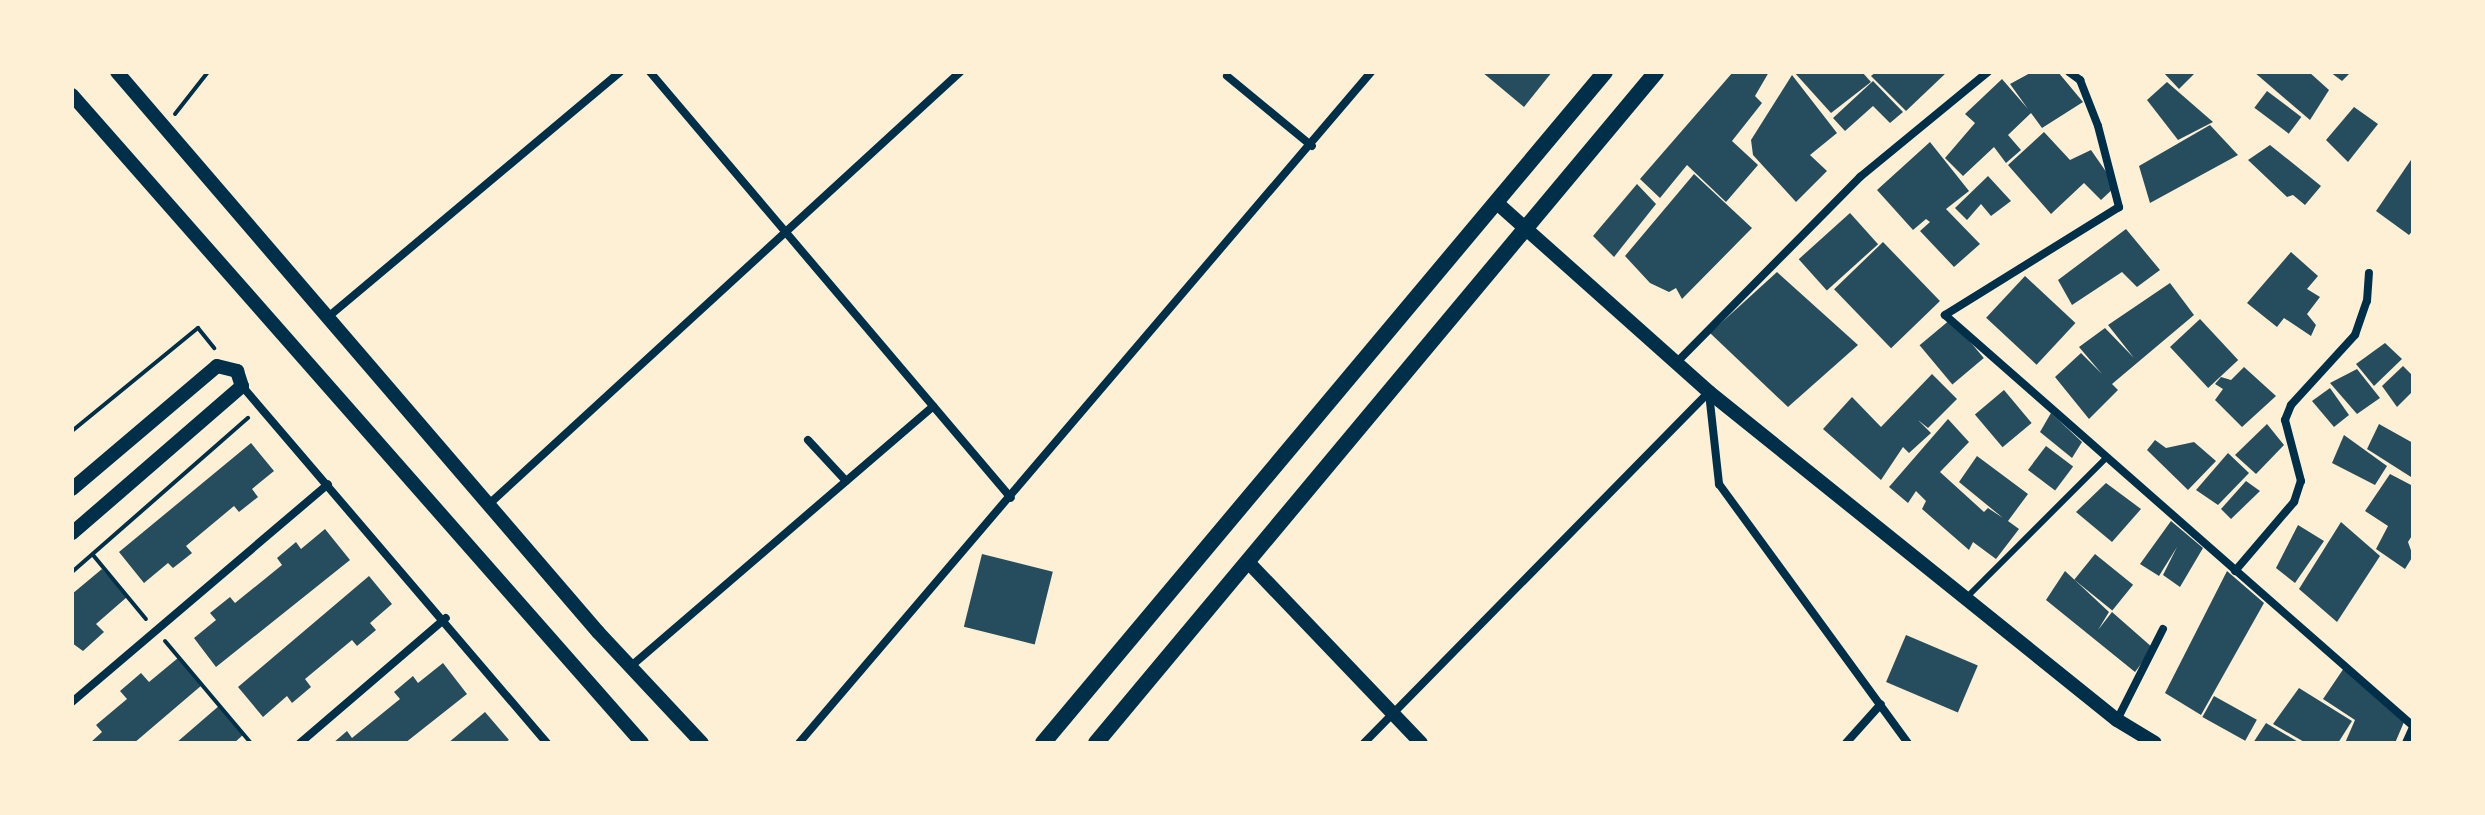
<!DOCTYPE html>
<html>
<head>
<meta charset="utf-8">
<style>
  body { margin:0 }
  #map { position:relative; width:2485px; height:815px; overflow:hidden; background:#fdf0d5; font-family:"Space Grotesk",sans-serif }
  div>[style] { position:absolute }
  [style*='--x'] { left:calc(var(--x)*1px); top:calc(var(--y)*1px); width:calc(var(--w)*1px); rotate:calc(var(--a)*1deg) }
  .building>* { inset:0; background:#264d5e; transform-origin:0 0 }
  .path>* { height:4px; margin:-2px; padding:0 2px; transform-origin:2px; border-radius:2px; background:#003049 }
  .service>* { height:6px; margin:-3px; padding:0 3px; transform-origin:3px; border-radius:3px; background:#003049 }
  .minor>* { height:8px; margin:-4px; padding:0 4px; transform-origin:4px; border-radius:4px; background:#003049 }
  .tertiary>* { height:14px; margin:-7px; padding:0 7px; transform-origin:7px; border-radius:7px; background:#003049 }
  .secondary>* { height:16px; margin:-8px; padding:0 8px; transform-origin:8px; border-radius:8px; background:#003049 }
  span { translate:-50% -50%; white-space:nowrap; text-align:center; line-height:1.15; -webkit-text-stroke:7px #fdf0d5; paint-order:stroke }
  .frame { position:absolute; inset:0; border:74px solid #fdf0d5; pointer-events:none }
</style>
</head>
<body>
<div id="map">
  <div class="building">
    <div style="clip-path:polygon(1482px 72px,1552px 72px,1524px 107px)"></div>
    <div style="clip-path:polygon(1733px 72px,1769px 72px,1755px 96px,1762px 103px,1732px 141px,1758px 165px,1726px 202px,1687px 165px,1660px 198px,1640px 179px)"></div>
    <div style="clip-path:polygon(1794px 72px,1862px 72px,1871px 82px,1831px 113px)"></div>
    <div style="clip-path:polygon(1876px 72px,1947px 72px,1906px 111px,1871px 76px)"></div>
    <div style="clip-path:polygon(2032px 72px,2058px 72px,2083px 102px,2042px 128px,2031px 113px,2008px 135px,2021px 150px,2006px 163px,1994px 147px,1963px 176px,1945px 158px,1975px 123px,1965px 114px,2002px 79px,2028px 109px,2010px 84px)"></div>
    <div style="clip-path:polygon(2163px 72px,2196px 72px,2179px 89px)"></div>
    <div style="clip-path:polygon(2254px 72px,2309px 72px,2329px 90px,2310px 120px)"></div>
    <div style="clip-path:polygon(2330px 72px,2351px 72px,2342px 81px)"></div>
    <div style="clip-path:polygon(1792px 75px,1837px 133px,1810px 155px,1827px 171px,1796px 202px,1753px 155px,1751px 140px)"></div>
    <div style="clip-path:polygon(1873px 81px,1903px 112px,1890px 123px,1873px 106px,1845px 131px,1833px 118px)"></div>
    <div style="clip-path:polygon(2167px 82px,2213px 122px,2178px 140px,2147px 100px)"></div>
    <div style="left:2267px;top:91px;width:43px;height:21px;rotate:37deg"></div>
    <div style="clip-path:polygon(2354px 107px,2378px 124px,2348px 162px,2326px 140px)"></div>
    <div style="clip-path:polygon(2210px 125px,2238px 155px,2150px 203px,2139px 166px)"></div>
    <div style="clip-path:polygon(2044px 132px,2070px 160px,2091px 150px,2116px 186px,2101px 200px,2084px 183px,2051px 214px,2008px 165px)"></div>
    <div style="clip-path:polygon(1930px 142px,1969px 191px,1946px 209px,1980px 244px,1954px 267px,1920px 231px,1930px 222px,1926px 219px,1913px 230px,1877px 190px)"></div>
    <div style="clip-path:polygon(2270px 145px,2321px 186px,2305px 205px,2293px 195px,2287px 197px,2248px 160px)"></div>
    <div style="clip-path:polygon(2413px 157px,2413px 230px,2409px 235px,2376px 211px)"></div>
    <div style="clip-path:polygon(1694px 174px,1752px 228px,1682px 299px,1676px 288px,1669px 292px,1650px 283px,1625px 256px)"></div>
    <div style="clip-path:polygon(1988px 176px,2011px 201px,1991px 216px,1981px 204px,1967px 220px,1955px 208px)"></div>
    <div style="clip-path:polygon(1637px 184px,1656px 204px,1614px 257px,1593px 236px)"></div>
    <div style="left:1850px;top:213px;width:42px;height:69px;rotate:48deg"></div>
    <div style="clip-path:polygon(2126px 229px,2160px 270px,2137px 287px,2122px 272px,2072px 305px,2058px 280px)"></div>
    <div style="left:1883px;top:242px;width:82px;height:68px;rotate:46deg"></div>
    <div style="clip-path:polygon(2291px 252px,2318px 276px,2307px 289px,2320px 297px,2307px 314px,2316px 325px,2311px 336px,2284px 318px,2277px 327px,2247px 303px)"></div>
    <div style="clip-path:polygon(1777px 272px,1858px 345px,1788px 407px,1710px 333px)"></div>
    <div style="left:2025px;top:276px;width:69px;height:57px;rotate:43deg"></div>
    <div style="clip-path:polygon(2170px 283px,2194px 315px,2112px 384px,2118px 390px,2089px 419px,2055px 377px,2081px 353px,2102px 374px,2079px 347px,2105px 328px,2134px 358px,2108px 325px)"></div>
    <div style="left:1951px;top:319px;width:51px;height:41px;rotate:50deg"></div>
    <div style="left:2200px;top:319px;width:56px;height:41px;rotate:47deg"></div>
    <div style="clip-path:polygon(2385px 343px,2402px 359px,2374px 386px,2356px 364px)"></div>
    <div style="clip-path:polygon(2403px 366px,2413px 376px,2413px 391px,2397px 407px,2382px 386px)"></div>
    <div style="clip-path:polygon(2244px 367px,2276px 396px,2242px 427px,2215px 400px,2223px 389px,2215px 384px,2221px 377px,2231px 380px)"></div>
    <div style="clip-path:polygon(2357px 369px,2380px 398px,2357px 414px,2330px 383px)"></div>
    <div style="clip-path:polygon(1932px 374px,1957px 399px,1928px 428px,1918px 420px,1931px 433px,1909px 453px,1903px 447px,1881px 480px,1823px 429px,1852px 397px,1881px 427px)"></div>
    <div style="clip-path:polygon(2330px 388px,2349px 415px,2334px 427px,2312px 401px)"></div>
    <div style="left:2004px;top:390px;width:43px;height:38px;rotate:50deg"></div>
    <div style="clip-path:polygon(2051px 413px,2082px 442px,2072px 458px,2040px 432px)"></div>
    <div style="clip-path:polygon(1948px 419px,1969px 442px,1940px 472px,1984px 512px,1988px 508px,2003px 518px,1959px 482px,1977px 456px,2028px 494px,2008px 521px,2019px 529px,1996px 559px,1973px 542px,1969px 550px,1922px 509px,1926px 501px,1916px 491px,1908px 503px,1889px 487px)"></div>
    <div style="clip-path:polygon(2267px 424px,2284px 445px,2256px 474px,2235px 455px)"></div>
    <div style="clip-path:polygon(2379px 424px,2413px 443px,2411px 477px,2367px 449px)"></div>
    <div style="clip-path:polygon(2344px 435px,2387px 466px,2375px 485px,2332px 463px)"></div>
    <div style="clip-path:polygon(2155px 440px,2166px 448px,2194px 442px,2216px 461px,2188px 490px,2147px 450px)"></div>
    <div style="clip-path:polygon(251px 443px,274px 471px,252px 489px,258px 497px,239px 512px,234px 506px,186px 546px,192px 553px,182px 561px,173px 568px,168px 563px,144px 583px,119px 552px)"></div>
    <div style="left:2046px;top:446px;width:34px;height:30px;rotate:37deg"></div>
    <div style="clip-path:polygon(2228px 453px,2249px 473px,2218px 505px,2196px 490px)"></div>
    <div style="clip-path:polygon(2390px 474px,2413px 486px,2413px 534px,2408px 542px,2413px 556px,2405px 569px,2376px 549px,2388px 526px,2365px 511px)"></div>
    <div style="clip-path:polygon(2246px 481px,2260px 491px,2231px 519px,2221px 509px)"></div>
    <div style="clip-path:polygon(2106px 483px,2141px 509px,2112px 542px,2076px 512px)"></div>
    <div style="clip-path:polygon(2171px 521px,2203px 548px,2180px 587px,2163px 575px,2177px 547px,2159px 576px,2140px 564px)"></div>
    <div style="clip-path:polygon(2341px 522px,2380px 556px,2337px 622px,2299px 589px)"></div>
    <div style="clip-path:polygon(2298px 525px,2324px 541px,2295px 583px,2276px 568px)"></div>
    <div style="clip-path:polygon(325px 529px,350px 560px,216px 667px,194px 638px,216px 620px,210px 613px,230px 597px,235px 603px,282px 565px,277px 558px,296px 542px,301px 549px)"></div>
    <div style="left:982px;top:554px;width:73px;height:75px;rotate:14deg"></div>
    <div style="left:2095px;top:554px;width:49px;height:33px;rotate:39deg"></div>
    <div style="clip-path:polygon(102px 569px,127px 597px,96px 624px,104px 632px,83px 651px,72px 643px,72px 594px)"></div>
    <div style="clip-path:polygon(2065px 571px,2109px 612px,2098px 630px,2112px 612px,2153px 648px,2135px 672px,2046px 600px)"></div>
    <div style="clip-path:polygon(2227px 571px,2264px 603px,2201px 715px,2165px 693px)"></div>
    <div style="clip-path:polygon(369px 576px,392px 604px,370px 623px,376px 630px,357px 646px,352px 640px,305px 679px,311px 687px,292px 703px,287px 696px,263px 717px,238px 687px)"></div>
    <div style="left:1906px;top:635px;width:78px;height:51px;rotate:23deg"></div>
    <div style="clip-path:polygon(178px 658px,202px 685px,134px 743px,90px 743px,102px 732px,96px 725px,127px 699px,120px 691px,141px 673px,149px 682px)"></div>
    <div style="clip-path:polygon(443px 663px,467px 694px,405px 743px,333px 743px,347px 731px,352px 738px,400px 699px,394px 692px,413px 676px,418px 683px)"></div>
    <div style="clip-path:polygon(2344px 668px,2404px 722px,2395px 743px,2345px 743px,2355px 720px,2323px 699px)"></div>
    <div style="clip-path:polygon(2299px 688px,2352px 721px,2338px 743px,2306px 743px,2273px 724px)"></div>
    <div style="left:2214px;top:696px;width:49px;height:24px;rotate:29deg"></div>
    <div style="clip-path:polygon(220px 705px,244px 734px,234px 743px,176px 743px)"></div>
    <div style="clip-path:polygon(485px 712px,509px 740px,504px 743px,448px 743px)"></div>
    <div style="clip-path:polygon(2266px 723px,2300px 743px,2253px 743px)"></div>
  </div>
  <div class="path">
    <div style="--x:175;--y:114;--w:53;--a:-51.8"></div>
    <div style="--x:72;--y:431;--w:163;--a:-39.3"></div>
    <div style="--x:198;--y:328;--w:26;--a:51"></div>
    <div style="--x:93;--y:555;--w:83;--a:50.4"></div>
    <div style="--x:72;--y:572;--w:234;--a:-41.2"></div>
    <div style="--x:165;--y:641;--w:133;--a:49.9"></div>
  </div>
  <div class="service">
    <div style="--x:1967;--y:597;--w:195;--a:-45"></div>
  </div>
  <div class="minor">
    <div style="--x:650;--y:72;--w:558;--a:49.72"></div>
    <div style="--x:2069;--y:72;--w:14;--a:36"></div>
    <div style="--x:2080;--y:80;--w:49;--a:68.6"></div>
    <div style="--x:2098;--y:126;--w:84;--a:75.5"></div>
    <div style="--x:2119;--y:207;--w:205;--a:148.2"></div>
    <div style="--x:1945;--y:315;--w:623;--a:41.29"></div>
    <div style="--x:1227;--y:76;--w:110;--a:39.5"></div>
    <div style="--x:328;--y:317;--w:381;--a:-40"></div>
    <div style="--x:1676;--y:363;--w:262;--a:-45.3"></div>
    <div style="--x:1860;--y:177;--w:166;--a:-39.4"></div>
    <div style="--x:242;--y:386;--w:470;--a:49.5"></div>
    <div style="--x:1709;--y:393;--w:92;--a:83.7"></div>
    <div style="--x:1719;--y:484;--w:321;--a:53.9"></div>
    <div style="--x:808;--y:440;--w:56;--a:47.2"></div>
    <div style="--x:488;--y:505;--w:641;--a:-42.53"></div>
    <div style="--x:2235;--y:571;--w:91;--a:-49.5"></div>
    <div style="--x:2294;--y:502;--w:22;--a:-72"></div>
    <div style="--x:2301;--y:481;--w:63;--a:-104.7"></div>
    <div style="--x:2285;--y:420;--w:16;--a:-68"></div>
    <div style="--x:2291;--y:405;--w:95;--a:-47.6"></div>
    <div style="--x:2355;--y:335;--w:36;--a:-71"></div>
    <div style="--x:2367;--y:301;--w:28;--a:-86"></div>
    <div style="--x:630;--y:667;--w:400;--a:-40.7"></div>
    <div style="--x:72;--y:702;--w:336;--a:-40.4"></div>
    <div style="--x:2117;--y:720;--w:102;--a:-63.2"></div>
    <div style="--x:300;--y:743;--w:192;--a:-40.6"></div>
    <div style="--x:799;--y:743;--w:882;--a:-49.55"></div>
    <div style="--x:1364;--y:743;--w:492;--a:-45.5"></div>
    <div style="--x:1846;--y:743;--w:52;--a:-48.1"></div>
    <div style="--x:2406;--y:743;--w:17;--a:-66"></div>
  </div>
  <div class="tertiary">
    <div style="--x:117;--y:72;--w:738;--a:49.34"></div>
    <div style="--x:598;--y:632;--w:152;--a:46.9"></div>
    <div style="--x:72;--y:95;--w:863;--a:48.66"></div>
    <div style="--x:1497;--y:203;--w:284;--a:41.7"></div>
    <div style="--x:1709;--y:392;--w:523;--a:38.8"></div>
    <div style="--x:2117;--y:720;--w:44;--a:31.2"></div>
    <div style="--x:72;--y:489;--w:190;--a:-40.3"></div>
    <div style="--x:217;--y:366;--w:21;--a:14"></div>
    <div style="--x:237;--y:371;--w:16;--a:72"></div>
    <div style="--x:242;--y:386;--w:225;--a:139.1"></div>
    <div style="--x:1249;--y:563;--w:249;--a:46.3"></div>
  </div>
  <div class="secondary">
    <div style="--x:1043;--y:743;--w:875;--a:-50.05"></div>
    <div style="--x:1096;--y:743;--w:874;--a:-50.15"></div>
  </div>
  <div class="frame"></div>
</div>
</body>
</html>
